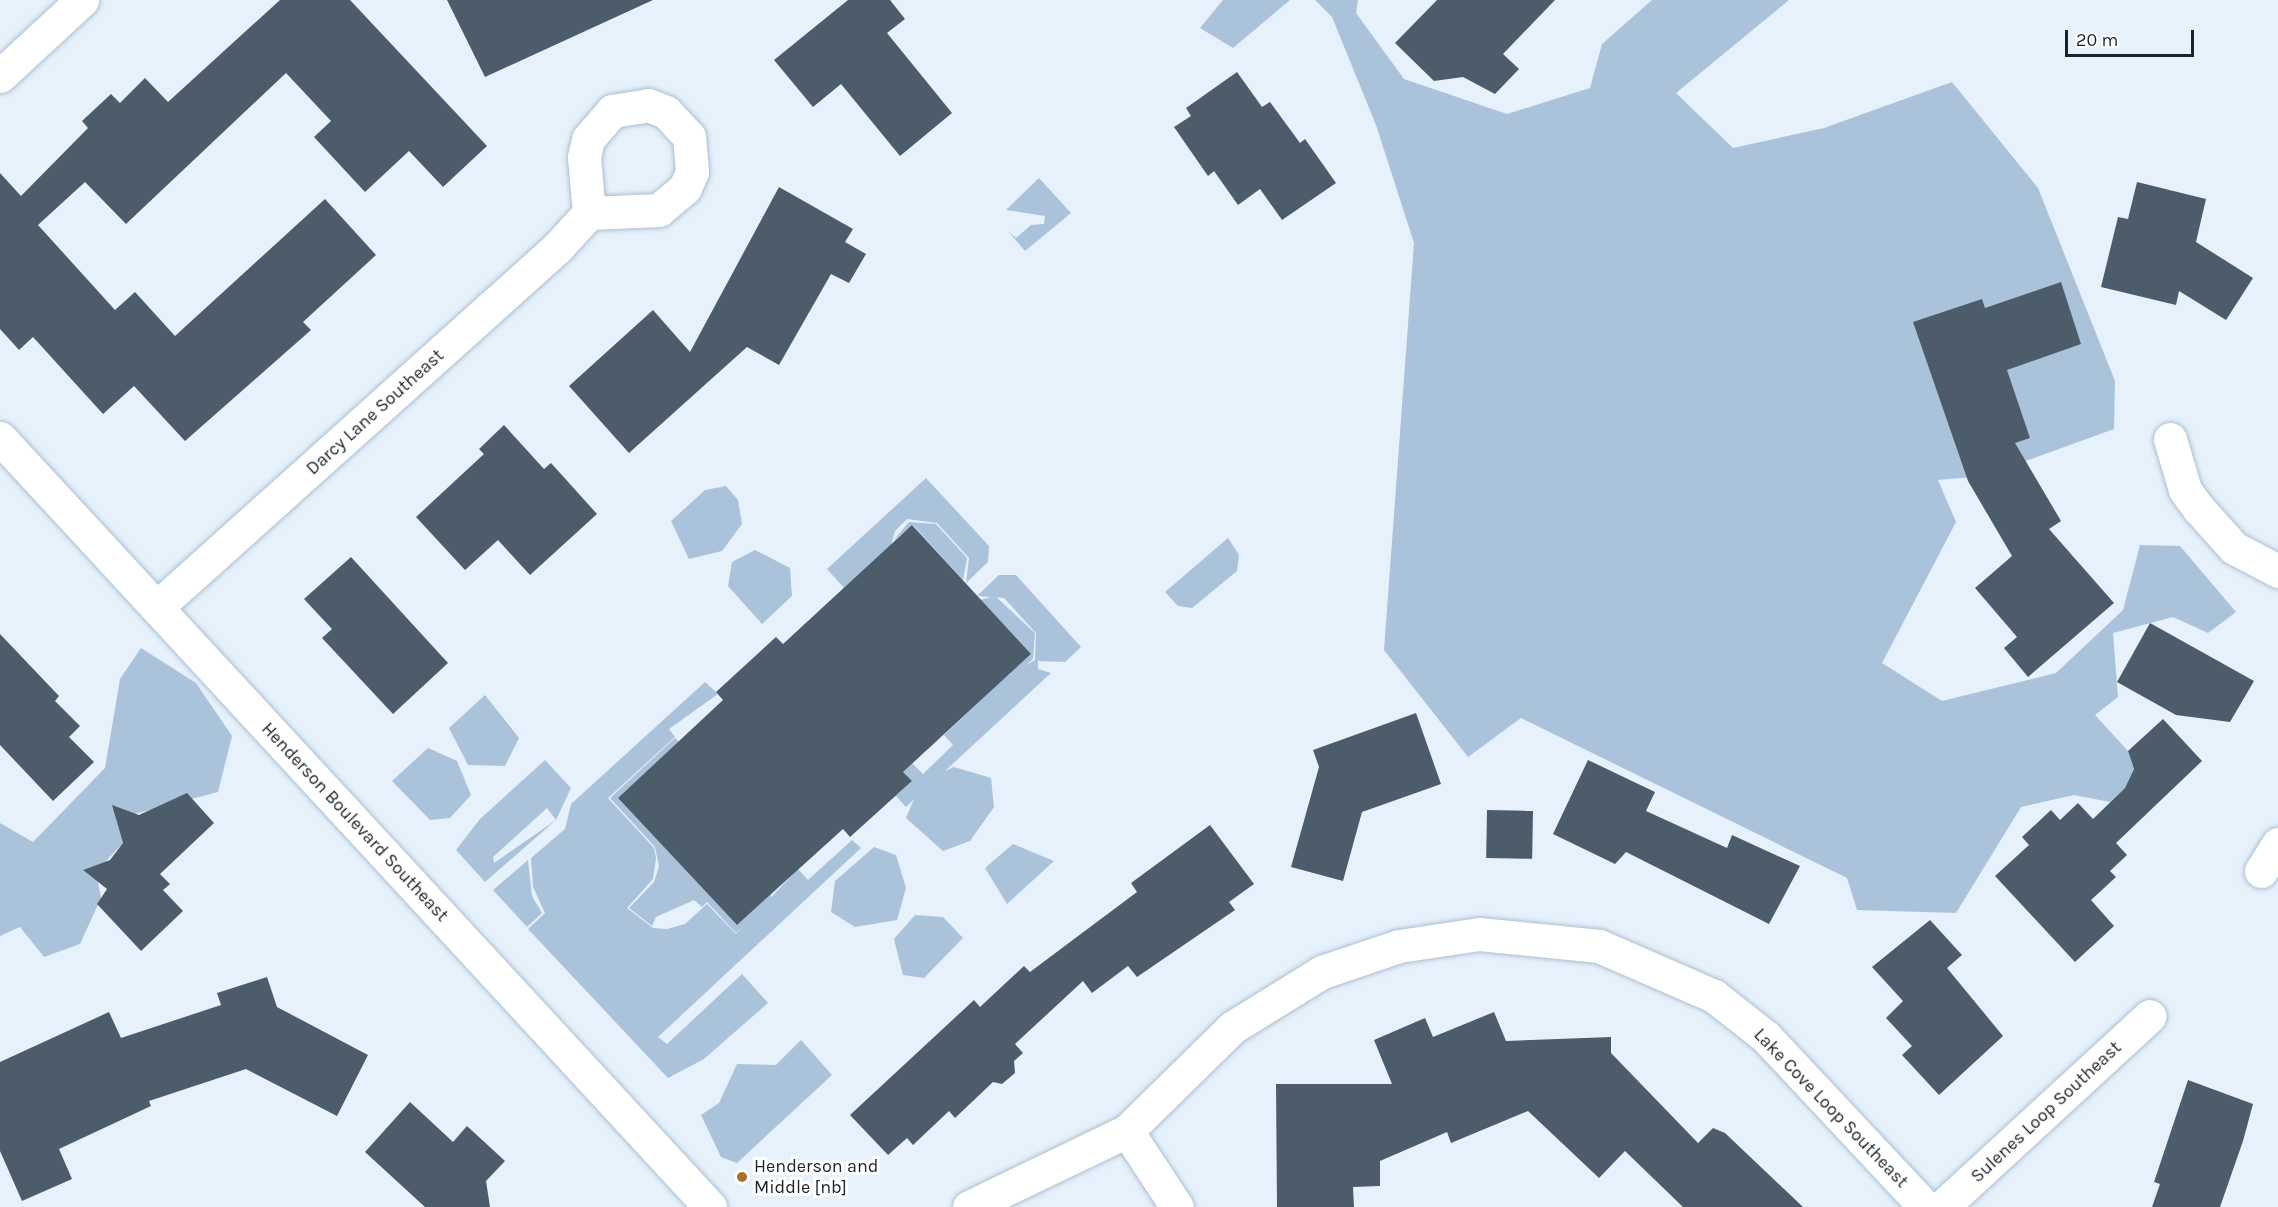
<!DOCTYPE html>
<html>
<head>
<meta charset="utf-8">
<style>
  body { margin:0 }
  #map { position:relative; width:2278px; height:1207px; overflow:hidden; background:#e6f1fc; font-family:Karla,sans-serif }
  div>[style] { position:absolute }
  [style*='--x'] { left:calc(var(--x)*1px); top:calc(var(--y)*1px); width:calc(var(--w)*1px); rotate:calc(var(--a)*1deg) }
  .green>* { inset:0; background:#aac3da }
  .building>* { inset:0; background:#4c5c6b; transform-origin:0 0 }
  .roads { filter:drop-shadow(0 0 2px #acbfcf) drop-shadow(0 0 2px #acbfcf) }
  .street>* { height:33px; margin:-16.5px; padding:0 16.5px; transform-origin:16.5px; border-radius:16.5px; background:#fff }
  .secondary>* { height:33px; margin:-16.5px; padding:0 16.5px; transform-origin:16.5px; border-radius:16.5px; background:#fff }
  .dots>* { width:16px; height:16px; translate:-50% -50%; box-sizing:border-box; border:3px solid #fff; border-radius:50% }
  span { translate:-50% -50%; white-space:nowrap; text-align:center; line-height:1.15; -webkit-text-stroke:6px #fff; paint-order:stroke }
  .street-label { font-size:18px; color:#1b2228 }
  .poi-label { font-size:18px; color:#1b2228 }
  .left { translate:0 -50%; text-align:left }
  .scale { position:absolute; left:2065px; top:30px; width:129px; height:27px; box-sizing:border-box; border:3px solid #1b2228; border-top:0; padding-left:8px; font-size:18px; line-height:21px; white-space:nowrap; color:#1b2228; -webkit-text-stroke:4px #fff; paint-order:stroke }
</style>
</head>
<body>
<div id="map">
  <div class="green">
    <div style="clip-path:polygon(1223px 0,1290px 0,1233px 48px,1200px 28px)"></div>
    <div style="clip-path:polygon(1315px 0,1358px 0,1356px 13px,1404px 79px,1507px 114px,1590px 88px,1602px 44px,1652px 0,1789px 0,1676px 93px,1733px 148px,1824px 128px,1952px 82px,2038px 188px,2115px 381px,2114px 429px,1984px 476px,1938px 480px,1956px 522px,1882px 663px,1942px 701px,2056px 673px,2123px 610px,2140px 545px,2180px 546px,2236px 612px,2208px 633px,2173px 617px,2113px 633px,2118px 697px,2095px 715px,2128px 751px,2134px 769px,2125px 788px,2110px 802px,2074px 795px,2021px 807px,1956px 913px,1857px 910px,1847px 878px,1521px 718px,1468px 757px,1384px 650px,1414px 243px,1376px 125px,1332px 17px)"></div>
    <div style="clip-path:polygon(1039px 178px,1071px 213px,1025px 251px,1008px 231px,1016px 238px,1031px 225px,1044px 224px,1045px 216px,1006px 210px)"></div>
    <div style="clip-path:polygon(926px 478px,989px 546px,988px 562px,966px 583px,969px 558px,937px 523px,907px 519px,895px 531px,891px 545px,844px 588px,827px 569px)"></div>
    <div style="clip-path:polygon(726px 486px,738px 500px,742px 524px,722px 551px,689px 559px,671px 521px,705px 490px)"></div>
    <div style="clip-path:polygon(909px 522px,936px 524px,967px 558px,963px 580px,913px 525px,893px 541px)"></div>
    <div style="clip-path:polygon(1228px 538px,1239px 555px,1237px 571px,1192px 608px,1178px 606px,1165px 592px)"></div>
    <div style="clip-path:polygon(755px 550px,790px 568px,792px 596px,762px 624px,728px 586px,732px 562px)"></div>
    <div style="clip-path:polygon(999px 575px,1016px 575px,1081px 647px,1065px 662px,1038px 661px,1038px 669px,1051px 673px,945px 771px,954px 767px,991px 778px,994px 807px,970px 841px,943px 851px,906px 818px,914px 799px,906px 807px,896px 796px,911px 782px,903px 772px,912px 763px,923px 774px,953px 745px,944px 735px,1007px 676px,1035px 660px,1036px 633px,1004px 598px,977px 596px)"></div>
    <div style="clip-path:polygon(995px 596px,1035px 633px,1033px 659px,1019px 671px,1009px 674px,1031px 654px,980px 600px)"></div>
    <div style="clip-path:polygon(141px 648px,196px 683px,232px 736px,218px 792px,116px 819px,123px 843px,105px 862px,83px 870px,98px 882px,101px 898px,80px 944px,44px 957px,20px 927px,0 936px,0 823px,33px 842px,105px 768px,120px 679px)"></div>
    <div style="clip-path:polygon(705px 682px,718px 694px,669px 729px,675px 737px,608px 798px,654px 848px,656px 858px,653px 879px,627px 908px,653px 928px,667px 929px,685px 924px,707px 904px,736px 934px,798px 869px,808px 880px,852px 840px,861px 848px,658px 1037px,667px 1044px,742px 974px,768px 1003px,704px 1059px,668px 1078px,528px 929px,545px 913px,533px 887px,531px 858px,565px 829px,571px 804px)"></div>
    <div style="clip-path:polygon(485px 695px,519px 738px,505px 766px,468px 765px,449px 728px)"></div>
    <div style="clip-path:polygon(675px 738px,679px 742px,618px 798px,737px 925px,771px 894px,771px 901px,736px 933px,707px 902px,702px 907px,694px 900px,656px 917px,652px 926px,629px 908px,654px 882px,659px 866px,655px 847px,610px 798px)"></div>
    <div style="clip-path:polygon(428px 748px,457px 761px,471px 795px,450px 818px,430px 820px,392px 781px)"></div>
    <div style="clip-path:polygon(evenodd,545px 760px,571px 788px,556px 820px,485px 882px,456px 850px,480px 819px,545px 760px,547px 808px,556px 820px,494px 863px,493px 857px,547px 808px)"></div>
    <div style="clip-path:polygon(1013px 844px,1054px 861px,1007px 904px,985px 868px)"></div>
    <div style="clip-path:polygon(874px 847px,896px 855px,906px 888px,897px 920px,855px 927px,831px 912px,835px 881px)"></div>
    <div style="clip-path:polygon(528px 860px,532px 896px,542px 913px,527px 927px,493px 890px)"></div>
    <div style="clip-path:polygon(915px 915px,943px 917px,963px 938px,924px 978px,903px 975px,894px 939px)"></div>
    <div style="clip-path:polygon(801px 1040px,832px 1075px,737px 1163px,721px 1157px,701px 1115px,719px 1103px,737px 1064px,776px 1065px)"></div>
  </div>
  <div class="building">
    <div style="clip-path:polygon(280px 0,350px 0,487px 146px,443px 187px,409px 151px,365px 192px,314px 137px,331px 121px,286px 73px,126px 224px,85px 182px,38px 225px,115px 310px,135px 292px,175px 336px,325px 199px,376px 255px,303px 322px,311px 330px,185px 441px,134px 386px,103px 414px,33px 337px,19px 350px,0 329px,0 173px,21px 196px,88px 128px,82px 121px,111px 94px,120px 103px,145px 78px,168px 102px)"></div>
    <div style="clip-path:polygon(447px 0,653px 0,485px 77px)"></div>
    <div style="clip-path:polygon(848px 0,890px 0,905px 19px,887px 33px,952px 113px,900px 156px,841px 84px,813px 107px,774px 60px)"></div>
    <div style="clip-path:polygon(1437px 0,1555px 0,1503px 54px,1519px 69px,1495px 94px,1463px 77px,1434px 81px,1395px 43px)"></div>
    <div style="clip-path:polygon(1237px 72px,1262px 107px,1270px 102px,1300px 143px,1305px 139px,1336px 183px,1282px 220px,1260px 189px,1238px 205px,1214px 171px,1208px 176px,1174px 127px,1191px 116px,1186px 108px)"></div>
    <div style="clip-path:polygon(2137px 182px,2206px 199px,2196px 242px,2253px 278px,2226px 320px,2179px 291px,2176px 305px,2101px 287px,2118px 217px,2128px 219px)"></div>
    <div style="clip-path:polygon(779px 187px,853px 229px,845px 242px,866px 254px,849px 283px,831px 274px,779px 365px,747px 347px,629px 453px,569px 386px,653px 310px,690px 352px)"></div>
    <div style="clip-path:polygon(2061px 282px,2081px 344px,2007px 370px,2030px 438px,2015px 443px,2061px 521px,2049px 529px,2114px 603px,2028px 677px,2004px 648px,2017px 637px,1975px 588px,2012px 556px,1968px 481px,1913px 322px,1982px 299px,1985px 308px)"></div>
    <div style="clip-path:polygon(504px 425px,544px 469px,551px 463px,597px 514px,530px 575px,498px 540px,465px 570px,416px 517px,484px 454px,479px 449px)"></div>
    <div style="clip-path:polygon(912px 525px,1031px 654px,903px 772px,912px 781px,850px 837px,843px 829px,737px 925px,618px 798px,723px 700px,716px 692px,776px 637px,783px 644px)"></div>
    <div style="clip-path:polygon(351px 557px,448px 663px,393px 714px,322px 638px,332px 629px,304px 599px)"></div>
    <div style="clip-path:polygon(2150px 623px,2254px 681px,2230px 722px,2176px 715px,2117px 682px)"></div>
    <div style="clip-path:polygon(0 634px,59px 696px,55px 701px,80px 726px,69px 737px,94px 762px,53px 801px,0 745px)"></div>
    <div style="clip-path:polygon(1416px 713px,1441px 784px,1362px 812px,1343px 881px,1291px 867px,1319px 767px,1313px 750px)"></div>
    <div style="clip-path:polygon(2163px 719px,2202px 761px,2116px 843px,2127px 855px,2110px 871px,2116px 877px,2091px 900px,2114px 926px,2075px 962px,1995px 876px,2029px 845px,2022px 837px,2051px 810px,2060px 820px,2078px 803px,2093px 819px,2125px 788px,2134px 769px,2128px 751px)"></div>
    <div style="clip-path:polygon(1588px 760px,1655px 792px,1646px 811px,1727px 848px,1732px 835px,1800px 866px,1769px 924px,1626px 852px,1615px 864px,1553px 834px)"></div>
    <div style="clip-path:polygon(187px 793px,214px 823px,160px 874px,170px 884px,163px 890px,183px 911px,141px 951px,97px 904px,107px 889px,83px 870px,110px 860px,123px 843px,112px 805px,139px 815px)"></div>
    <div style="left:1487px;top:810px;width:46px;height:48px;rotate:1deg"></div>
    <div style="clip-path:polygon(1210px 825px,1254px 884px,1229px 902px,1235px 910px,1137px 977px,1128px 966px,1092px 993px,1083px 981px,1015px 1044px,1023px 1053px,1014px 1061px,1015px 1073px,1002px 1084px,993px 1082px,955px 1118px,949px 1111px,913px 1145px,907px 1138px,888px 1155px,850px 1115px,974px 1000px,980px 1007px,1024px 966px,1030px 972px,1137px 892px,1131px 883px)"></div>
    <div style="clip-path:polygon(1930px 920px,1962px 955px,1947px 968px,2003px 1036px,1939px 1095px,1902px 1055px,1912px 1046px,1886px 1018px,1903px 1001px,1872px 967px)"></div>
    <div style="clip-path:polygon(267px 977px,277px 1007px,368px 1055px,337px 1116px,246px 1069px,149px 1101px,151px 1106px,59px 1149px,72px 1179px,22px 1201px,0 1151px,0 1062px,109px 1012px,121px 1038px,221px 1005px,217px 993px)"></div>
    <div style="clip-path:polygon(1494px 1012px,1506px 1041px,1611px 1037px,1611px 1053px,1698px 1143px,1713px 1128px,1725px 1133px,1803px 1207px,1683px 1207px,1625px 1151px,1599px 1178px,1528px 1111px,1451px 1143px,1447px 1132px,1380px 1161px,1380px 1186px,1353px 1187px,1354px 1207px,1277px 1207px,1276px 1084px,1392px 1084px,1374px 1040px,1425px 1018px,1433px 1037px)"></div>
    <div style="clip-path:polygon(2188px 1080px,2253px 1104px,2243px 1141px,2220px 1207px,2152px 1207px,2160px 1184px,2154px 1182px)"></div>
    <div style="clip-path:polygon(410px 1102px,453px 1142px,467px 1126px,505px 1161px,486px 1181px,490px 1207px,425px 1207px,365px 1152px)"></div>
  </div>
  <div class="roads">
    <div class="street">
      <div style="--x:0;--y:76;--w:112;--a:-42.8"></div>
      <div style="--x:648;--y:105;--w:19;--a:21"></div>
      <div style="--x:666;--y:112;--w:34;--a:47"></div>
      <div style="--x:689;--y:137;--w:35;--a:85"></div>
      <div style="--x:692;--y:172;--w:17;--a:114"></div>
      <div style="--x:685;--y:188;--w:34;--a:140"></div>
      <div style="--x:659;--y:210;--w:70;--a:177.5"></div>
      <div style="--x:589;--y:213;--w:56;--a:-95.1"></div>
      <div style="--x:584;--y:157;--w:18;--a:-77"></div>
      <div style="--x:588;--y:139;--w:37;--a:-49"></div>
      <div style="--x:612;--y:111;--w:36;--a:-9"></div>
      <div style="--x:2170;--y:439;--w:53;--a:73.6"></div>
      <div style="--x:2185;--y:490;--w:24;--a:54"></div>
      <div style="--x:2199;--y:509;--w:52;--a:48.1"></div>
      <div style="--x:2234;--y:548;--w:50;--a:27.6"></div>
      <div style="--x:157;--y:607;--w:537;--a:-41.91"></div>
      <div style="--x:557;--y:248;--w:47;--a:-47.6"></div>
      <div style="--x:2261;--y:871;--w:32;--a:-58"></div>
      <div style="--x:1127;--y:1131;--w:91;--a:56.7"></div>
      <div style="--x:969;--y:1207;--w:175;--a:-25.7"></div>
      <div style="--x:1127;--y:1131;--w:148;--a:-44.5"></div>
      <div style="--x:1233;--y:1027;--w:105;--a:-31.7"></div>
      <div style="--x:1322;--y:972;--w:81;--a:-18.7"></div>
      <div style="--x:1399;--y:946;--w:81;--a:-8.5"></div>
      <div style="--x:1479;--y:934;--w:121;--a:5.7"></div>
      <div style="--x:1599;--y:946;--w:125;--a:23.5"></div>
      <div style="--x:1714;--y:996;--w:66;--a:38.3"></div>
      <div style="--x:1766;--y:1037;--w:233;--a:46.9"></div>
      <div style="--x:1942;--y:1207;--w:282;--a:-42.6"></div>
    </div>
    <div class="secondary">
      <div style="--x:0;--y:438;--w:1047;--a:47.28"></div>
    </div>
  </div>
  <div class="dots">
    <div style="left:742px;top:1177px;background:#a7712c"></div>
  </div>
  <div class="street-label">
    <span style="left:375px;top:412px;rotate:-42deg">Darcy Lane Southeast</span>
    <span style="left:355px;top:822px;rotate:47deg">Henderson Boulevard Southeast</span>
    <span style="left:1831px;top:1108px;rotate:46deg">Lake Cove Loop Southeast</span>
    <span style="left:2046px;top:1112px;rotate:-43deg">Sulenes Loop Southeast</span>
  </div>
  <div class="poi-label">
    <span class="left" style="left:754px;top:1177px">Henderson and<br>Middle [nb]</span>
  </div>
  <div class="scale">20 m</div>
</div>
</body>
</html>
